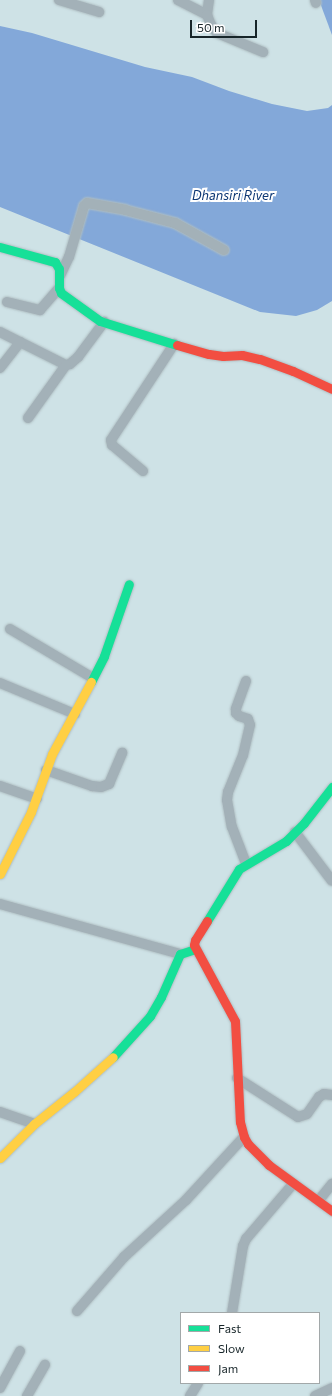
<!DOCTYPE html>
<html>
<head>
<meta charset="utf-8">
<style>
  body { margin:0 }
  #map { position:relative; width:332px; height:1396px; overflow:hidden; background:#cee2e6; font-family:Commissioner,sans-serif }
  div>[style] { position:absolute }
  [style*='--x'] { left:calc(var(--x)*1px); top:calc(var(--y)*1px); width:calc(var(--w)*1px); rotate:calc(var(--a)*1deg) }
  .water>* { inset:0; background:#83a8d9 }
  .roads { filter:drop-shadow(0 0 1px #afbec2) drop-shadow(0 0 1px #afbec2) }
  .street>* { height:10px; margin:-5px; padding:0 5px; transform-origin:5px; border-radius:5px; background:#a3b1b8 }
  .fast>* { height:9px; margin:-4.5px; padding:0 4.5px; transform-origin:4.5px; border-radius:4.5px; background:#16e098 }
  .slow>* { height:9px; margin:-4.5px; padding:0 4.5px; transform-origin:4.5px; border-radius:4.5px; background:#ffcf43 }
  .jam>* { height:9px; margin:-4.5px; padding:0 4.5px; transform-origin:4.5px; border-radius:4.5px; background:#f24e42 }
  span { translate:-50% -50%; white-space:nowrap; text-align:center; line-height:1.15; -webkit-text-stroke:4px #fff; paint-order:stroke }
  .water-label { font-size:13px; color:#0d3774; font-style:italic }
  .legend { position:absolute; left:180px; top:1312px; width:140px; height:72px; box-sizing:border-box; background:#fff; border:1px solid #a2a8a9; margin:0; padding:5px 7px; list-style:none; font-size:12px; color:#172529 }
  .legend li { display:flex; align-items:center; gap:8px; height:20px }
  .legend b { width:20px; border:1px solid #a2a8a9 }
  .scale { position:absolute; left:190px; top:20px; width:67px; height:18px; box-sizing:border-box; border:2px solid #172529; border-top:0; padding-left:5px; font-size:12px; line-height:14px; white-space:nowrap; color:#172529; -webkit-text-stroke:3px #fff; paint-order:stroke }
</style>
</head>
<body>
<div id="map">
  <div class="water">
    <div style="clip-path:polygon(319px 0,332px 0,332px 35px)"></div>
    <div style="clip-path:polygon(0 26px,32px 33px,145px 67px,192px 77px,229px 91px,272px 104px,307px 111px,328px 108px,332px 105px,332px 301px,317px 310px,296px 316px,260px 312px,0 207px)"></div>
  </div>
  <div class="roads">
    <div class="street">
      <div style="--x:59;--y:0;--w:42;--a:16.7"></div>
      <div style="--x:178;--y:0;--w:33;--a:27"></div>
      <div style="--x:209;--y:0;--w:15;--a:98"></div>
      <div style="--x:207;--y:15;--w:11;--a:68"></div>
      <div style="--x:211;--y:25;--w:10;--a:53"></div>
      <div style="--x:217;--y:33;--w:50;--a:22.4"></div>
      <div style="--x:315;--y:0;--w:3;--a:72"></div>
      <div style="--x:60;--y:276;--w:21;--a:-65"></div>
      <div style="--x:69;--y:257;--w:53;--a:-73.6"></div>
      <div style="--x:84;--y:206;--w:4;--a:-45"></div>
      <div style="--x:87;--y:203;--w:39;--a:10"></div>
      <div style="--x:125;--y:210;--w:52;--a:14.6"></div>
      <div style="--x:175;--y:223;--w:56;--a:28.9"></div>
      <div style="--x:7;--y:302;--w:34;--a:14"></div>
      <div style="--x:40;--y:310;--w:29;--a:-49"></div>
      <div style="--x:0;--y:332;--w:74;--a:26.6"></div>
      <div style="--x:66;--y:365;--w:4;--a:-14"></div>
      <div style="--x:70;--y:364;--w:11;--a:-41"></div>
      <div style="--x:78;--y:357;--w:44;--a:-53.4"></div>
      <div style="--x:0;--y:368;--w:33;--a:-52"></div>
      <div style="--x:28;--y:418;--w:65;--a:-54.4"></div>
      <div style="--x:143;--y:471;--w:40;--a:-140"></div>
      <div style="--x:112;--y:445;--w:5;--a:-101"></div>
      <div style="--x:111;--y:440;--w:115;--a:-56.7"></div>
      <div style="--x:10;--y:629;--w:96;--a:30.6"></div>
      <div style="--x:246;--y:681;--w:30;--a:110"></div>
      <div style="--x:236;--y:709;--w:4;--a:90"></div>
      <div style="--x:236;--y:713;--w:4;--a:45"></div>
      <div style="--x:239;--y:716;--w:9;--a:18"></div>
      <div style="--x:248;--y:719;--w:6;--a:72"></div>
      <div style="--x:250;--y:725;--w:31;--a:103"></div>
      <div style="--x:243;--y:755;--w:40;--a:112"></div>
      <div style="--x:228;--y:792;--w:8;--a:97"></div>
      <div style="--x:227;--y:800;--w:27;--a:80"></div>
      <div style="--x:232;--y:827;--w:40;--a:69"></div>
      <div style="--x:0;--y:683;--w:81;--a:22.5"></div>
      <div style="--x:46;--y:770;--w:49;--a:19.2"></div>
      <div style="--x:92;--y:786;--w:9;--a:6"></div>
      <div style="--x:101;--y:787;--w:9;--a:-21"></div>
      <div style="--x:109;--y:784;--w:34;--a:-67"></div>
      <div style="--x:0;--y:786;--w:39;--a:19"></div>
      <div style="--x:295;--y:832;--w:61;--a:52.9"></div>
      <div style="--x:0;--y:904;--w:187;--a:15.5"></div>
      <div style="--x:237;--y:1078;--w:72;--a:32.6"></div>
      <div style="--x:298;--y:1117;--w:9;--a:-18"></div>
      <div style="--x:307;--y:1114;--w:21;--a:-55"></div>
      <div style="--x:319;--y:1097;--w:6;--a:-31"></div>
      <div style="--x:324;--y:1094;--w:8;--a:7"></div>
      <div style="--x:0;--y:1112;--w:36;--a:19"></div>
      <div style="--x:319;--y:1200;--w:21;--a:-51"></div>
      <div style="--x:77;--y:1311;--w:72;--a:-49"></div>
      <div style="--x:124;--y:1257;--w:84;--a:-42.6"></div>
      <div style="--x:186;--y:1200;--w:86;--a:-47.4"></div>
      <div style="--x:232;--y:1313;--w:68;--a:-80.7"></div>
      <div style="--x:243;--y:1246;--w:8;--a:-67"></div>
      <div style="--x:246;--y:1239;--w:72;--a:-49.5"></div>
      <div style="--x:0;--y:1388;--w:42;--a:-61.6"></div>
      <div style="--x:27;--y:1396;--w:36;--a:-60"></div>
      <div style="--x:190;--y:1396;--w:15;--a:-58"></div>
      <div style="--x:315;--y:1396;--w:19;--a:-25"></div>
    </div>
    <div class="fast">
      <div style="--x:0;--y:247;--w:57;--a:15.3"></div>
      <div style="--x:55;--y:262;--w:8;--a:60"></div>
      <div style="--x:59;--y:269;--w:19;--a:90"></div>
      <div style="--x:59;--y:288;--w:5;--a:68"></div>
      <div style="--x:61;--y:293;--w:48;--a:35.7"></div>
      <div style="--x:100;--y:321;--w:81;--a:17.3"></div>
      <div style="--x:91;--y:682;--w:29;--a:-63"></div>
      <div style="--x:104;--y:656;--w:76;--a:-70.9"></div>
      <div style="--x:207;--y:921;--w:61;--a:-58.4"></div>
      <div style="--x:239;--y:869;--w:55;--a:-30.8"></div>
      <div style="--x:286;--y:841;--w:25;--a:-45"></div>
      <div style="--x:304;--y:823;--w:46;--a:-52.1"></div>
      <div style="--x:113;--y:1057;--w:55;--a:-47.9"></div>
      <div style="--x:150;--y:1016;--w:22;--a:-60"></div>
      <div style="--x:161;--y:997;--w:47;--a:-66.2"></div>
      <div style="--x:180;--y:954;--w:16;--a:-18"></div>
    </div>
    <div class="slow">
      <div style="--x:0;--y:874;--w:69;--a:-63.4"></div>
      <div style="--x:31;--y:812;--w:62;--a:-70.1"></div>
      <div style="--x:52;--y:754;--w:82;--a:-61.6"></div>
      <div style="--x:0;--y:1158;--w:48;--a:-45"></div>
      <div style="--x:34;--y:1124;--w:51;--a:-38.7"></div>
      <div style="--x:74;--y:1092;--w:52;--a:-41.9"></div>
    </div>
    <div class="jam">
      <div style="--x:177;--y:345;--w:33;--a:16"></div>
      <div style="--x:209;--y:354;--w:14;--a:8"></div>
      <div style="--x:223;--y:356;--w:19;--a:-3"></div>
      <div style="--x:242;--y:355;--w:18;--a:13"></div>
      <div style="--x:260;--y:359;--w:35;--a:20"></div>
      <div style="--x:293;--y:371;--w:43;--a:24.8"></div>
      <div style="--x:207;--y:921;--w:22;--a:122"></div>
      <div style="--x:195;--y:940;--w:5;--a:101"></div>
      <div style="--x:194;--y:945;--w:86;--a:61.7"></div>
      <div style="--x:235;--y:1021;--w:101;--a:87.2"></div>
      <div style="--x:240;--y:1122;--w:16;--a:75"></div>
      <div style="--x:244;--y:1137;--w:8;--a:60"></div>
      <div style="--x:248;--y:1144;--w:30;--a:45"></div>
      <div style="--x:269;--y:1165;--w:78;--a:36.1"></div>
    </div>
  </div>
  <div class="water-label">
    <span style="left:233px;top:195px">Dhansiri River</span>
  </div>
  <ul class="legend">
  <li><b style="height:5px;background:#16e098"></b>Fast</li>
  <li><b style="height:5px;background:#ffcf43"></b>Slow</li>
  <li><b style="height:5px;background:#f24e42"></b>Jam</li>
  </ul>
  <div class="scale">50 m</div>
</div>
</body>
</html>
